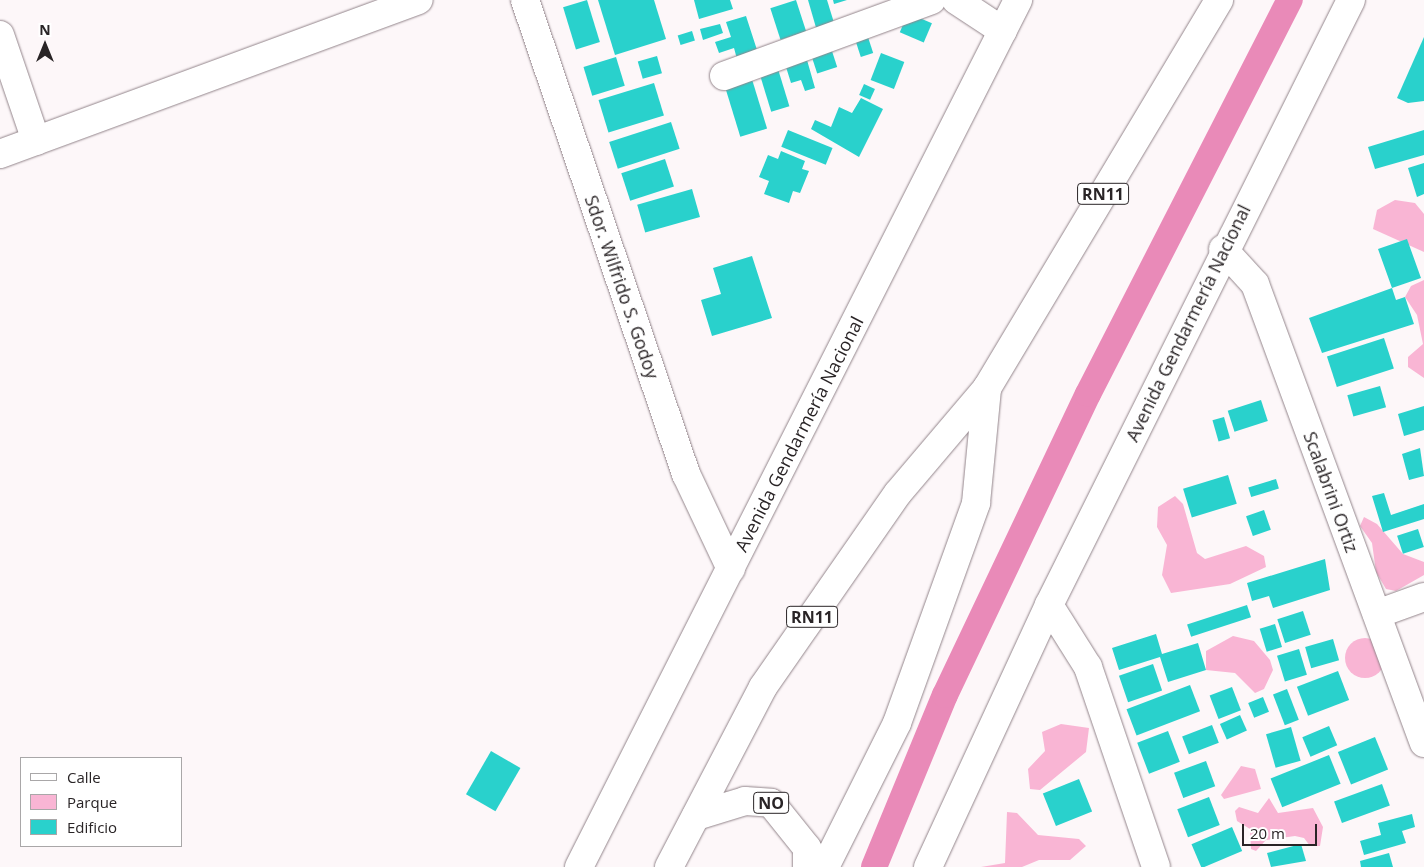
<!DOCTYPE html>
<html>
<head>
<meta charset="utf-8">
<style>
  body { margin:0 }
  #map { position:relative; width:1424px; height:867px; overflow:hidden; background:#fdf7f9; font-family:"Open Sans",sans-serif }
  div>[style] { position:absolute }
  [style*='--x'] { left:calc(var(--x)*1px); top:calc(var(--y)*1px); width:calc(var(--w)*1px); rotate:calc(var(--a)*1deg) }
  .green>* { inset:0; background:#f9b5d4 }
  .round { border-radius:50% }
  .canal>* { height:26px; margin:-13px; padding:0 13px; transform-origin:13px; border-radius:13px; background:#e98ab8 }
  .building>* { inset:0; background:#29d1cc; transform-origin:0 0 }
  .roads { filter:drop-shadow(0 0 1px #93858b) drop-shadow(0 0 1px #93858b) }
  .minor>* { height:28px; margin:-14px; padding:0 14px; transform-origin:14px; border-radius:14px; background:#fff }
  .major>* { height:28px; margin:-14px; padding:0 14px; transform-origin:14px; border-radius:14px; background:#fff }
  .highway>* { height:28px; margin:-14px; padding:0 14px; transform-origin:14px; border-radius:14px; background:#fff }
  span { translate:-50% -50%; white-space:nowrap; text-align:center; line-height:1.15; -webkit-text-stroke:4.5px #fff; paint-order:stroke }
  .shield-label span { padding:1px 4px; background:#fff; border:1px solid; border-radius:4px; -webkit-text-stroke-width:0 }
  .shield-label { font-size:16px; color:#292426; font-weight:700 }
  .street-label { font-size:18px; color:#292426 }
  .legend { position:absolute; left:20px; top:757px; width:162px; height:90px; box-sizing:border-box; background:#fff; border:1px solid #a9a7a8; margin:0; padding:6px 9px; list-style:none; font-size:15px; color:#292426 }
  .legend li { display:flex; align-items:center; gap:10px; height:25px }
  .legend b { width:25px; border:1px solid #a9a7a8 }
  .north { position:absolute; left:20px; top:20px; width:50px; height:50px; -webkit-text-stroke:4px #fff; paint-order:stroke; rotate:0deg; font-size:14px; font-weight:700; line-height:20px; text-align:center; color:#292426 }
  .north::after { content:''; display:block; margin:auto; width:18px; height:22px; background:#292426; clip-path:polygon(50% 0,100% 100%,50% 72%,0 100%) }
  .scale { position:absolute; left:1242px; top:824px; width:75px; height:22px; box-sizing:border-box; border:2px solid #292426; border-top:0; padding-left:6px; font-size:15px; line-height:18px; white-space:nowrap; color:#292426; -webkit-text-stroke:4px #fff; paint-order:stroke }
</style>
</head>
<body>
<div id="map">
  <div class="green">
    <div style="clip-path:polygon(1395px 200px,1415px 203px,1424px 214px,1424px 252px,1373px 229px,1377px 210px)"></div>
    <div style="clip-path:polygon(1424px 280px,1424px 378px,1408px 367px,1408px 357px,1423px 344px,1417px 315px,1405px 297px,1411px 286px)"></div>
    <div style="clip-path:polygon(1175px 496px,1183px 504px,1197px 553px,1205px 559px,1246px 546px,1264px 556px,1266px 567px,1230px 584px,1171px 593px,1162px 575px,1167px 545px,1157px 527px,1158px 507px)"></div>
    <div style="clip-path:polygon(1364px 517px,1377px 524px,1403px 554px,1424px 562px,1424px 575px,1396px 591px,1386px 589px,1376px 572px,1372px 543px,1360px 526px)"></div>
    <div style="clip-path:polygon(1233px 636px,1254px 641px,1270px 660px,1273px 670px,1264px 689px,1255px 693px,1235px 673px,1206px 670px,1206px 651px)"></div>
    <div class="round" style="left:1345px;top:638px;width:40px;height:40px"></div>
    <div style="clip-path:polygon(1061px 724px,1089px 728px,1086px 752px,1040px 790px,1030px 789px,1028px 769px,1045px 751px,1042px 732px)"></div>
    <div style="clip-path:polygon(1241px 766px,1255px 769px,1261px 789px,1224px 799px,1221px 795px)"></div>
    <div style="clip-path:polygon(1269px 798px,1278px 813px,1313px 808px,1323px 827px,1320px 846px,1310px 846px,1304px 838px,1295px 836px,1266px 840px,1256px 851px,1251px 849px,1250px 829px,1237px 821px,1235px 811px,1239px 807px,1258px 813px)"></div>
    <div style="clip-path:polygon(1007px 812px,1017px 813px,1038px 835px,1079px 839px,1086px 846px,1070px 860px,1039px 860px,1022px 867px,981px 867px,1005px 863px)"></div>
  </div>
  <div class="canal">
    <div style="--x:874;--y:867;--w:186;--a:-67.6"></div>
    <div style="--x:945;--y:695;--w:333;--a:-64.6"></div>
    <div style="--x:1088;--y:394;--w:443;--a:-62.9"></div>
  </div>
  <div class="building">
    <div style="left:587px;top:0;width:44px;height:25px;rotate:73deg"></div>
    <div style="clip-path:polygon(598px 0,654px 0,666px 39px,615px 55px)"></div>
    <div style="clip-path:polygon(694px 0,730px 0,733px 9px,699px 19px)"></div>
    <div style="left:796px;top:0;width:33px;height:27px;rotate:72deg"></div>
    <div style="clip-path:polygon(808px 0,827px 0,835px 26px,817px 31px)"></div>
    <div style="clip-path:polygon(833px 0,847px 0,834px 4px)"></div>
    <div style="left:908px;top:13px;width:26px;height:21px;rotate:23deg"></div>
    <div style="clip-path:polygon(746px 16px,758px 53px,737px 59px,734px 48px,719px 53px,715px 42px,731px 37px,726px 22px)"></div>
    <div style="clip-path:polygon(720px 24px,723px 33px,703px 40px,700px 29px)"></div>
    <div style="left:692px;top:31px;width:10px;height:15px;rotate:73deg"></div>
    <div style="left:867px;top:34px;width:20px;height:13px;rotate:72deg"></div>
    <div style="clip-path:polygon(1424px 37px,1424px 101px,1408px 103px,1397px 98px)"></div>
    <div style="left:831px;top:48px;width:20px;height:21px;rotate:72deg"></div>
    <div style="left:881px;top:53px;width:25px;height:29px;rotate:21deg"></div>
    <div style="left:657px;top:56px;width:18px;height:20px;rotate:74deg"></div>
    <div style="left:616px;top:57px;width:30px;height:34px;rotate:73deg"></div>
    <div style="clip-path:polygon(807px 60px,815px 88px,805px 91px,801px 80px,791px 83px,786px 67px)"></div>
    <div style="left:778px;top:69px;width:39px;height:19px;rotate:73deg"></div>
    <div style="left:751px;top:76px;width:55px;height:28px;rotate:73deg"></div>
    <div style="left:654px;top:83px;width:34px;height:58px;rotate:73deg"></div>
    <div style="left:864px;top:84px;width:12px;height:12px;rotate:24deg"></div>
    <div style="clip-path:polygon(861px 98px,883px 109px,859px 157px,811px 129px,815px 120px,831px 127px,839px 107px,852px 113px)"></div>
    <div style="left:671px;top:122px;width:28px;height:65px;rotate:72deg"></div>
    <div style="left:788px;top:130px;width:48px;height:18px;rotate:22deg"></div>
    <div style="clip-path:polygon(1424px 130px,1424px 155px,1375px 169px,1368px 147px)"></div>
    <div style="clip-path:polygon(781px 151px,805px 161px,802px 169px,809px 171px,800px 193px,793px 191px,789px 203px,764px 194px,769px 181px,759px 177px,768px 155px,778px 159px)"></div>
    <div style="left:665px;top:159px;width:29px;height:46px;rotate:72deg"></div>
    <div style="clip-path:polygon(1424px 163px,1424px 194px,1417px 197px,1408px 168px)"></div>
    <div style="left:692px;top:189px;width:29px;height:57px;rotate:74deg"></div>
    <div style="clip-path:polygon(1407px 239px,1421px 278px,1392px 288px,1396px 300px,1405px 297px,1414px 324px,1322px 353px,1309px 318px,1392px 288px,1378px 249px)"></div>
    <div style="clip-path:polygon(752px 256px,772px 318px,712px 336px,701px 300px,721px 294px,713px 268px)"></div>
    <div style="left:1384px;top:338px;width:32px;height:60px;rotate:72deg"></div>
    <div style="left:1380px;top:386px;width:22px;height:34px;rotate:74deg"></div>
    <div style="left:1261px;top:400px;width:22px;height:35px;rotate:72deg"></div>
    <div style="clip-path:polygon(1424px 406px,1424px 430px,1404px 436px,1398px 414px)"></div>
    <div style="left:1224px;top:417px;width:22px;height:12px;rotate:74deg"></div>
    <div style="clip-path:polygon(1420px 448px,1424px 476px,1409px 480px,1402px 454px)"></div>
    <div style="left:1228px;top:475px;width:30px;height:47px;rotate:73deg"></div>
    <div style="left:1276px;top:479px;width:10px;height:29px;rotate:73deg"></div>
    <div style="clip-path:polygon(1384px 493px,1391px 515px,1424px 504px,1424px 519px,1383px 532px,1372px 496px)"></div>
    <div style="left:1264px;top:510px;width:21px;height:19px;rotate:71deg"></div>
    <div style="left:1418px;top:529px;width:19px;height:22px;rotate:72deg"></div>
    <div style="clip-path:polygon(1325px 559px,1330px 590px,1273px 608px,1269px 596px,1252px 601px,1247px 583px)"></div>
    <div style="left:1247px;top:605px;width:13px;height:63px;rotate:72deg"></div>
    <div style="left:1303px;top:611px;width:25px;height:27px;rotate:72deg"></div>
    <div style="left:1275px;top:624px;width:24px;height:16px;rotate:73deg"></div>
    <div style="clip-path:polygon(1156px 634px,1162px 654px,1198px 643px,1206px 670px,1168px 682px,1160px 657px,1119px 670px,1112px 648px)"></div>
    <div style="left:1333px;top:639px;width:22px;height:29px;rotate:74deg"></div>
    <div style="left:1299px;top:649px;width:27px;height:23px;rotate:73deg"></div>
    <div style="left:1153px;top:664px;width:28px;height:36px;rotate:71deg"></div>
    <div style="left:1338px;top:671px;width:31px;height:44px;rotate:69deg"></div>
    <div style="left:1190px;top:685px;width:28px;height:68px;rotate:69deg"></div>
    <div style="left:1232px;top:687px;width:25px;height:24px;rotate:69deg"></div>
    <div style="left:1287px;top:689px;width:33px;height:15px;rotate:69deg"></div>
    <div style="left:1263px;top:697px;width:16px;height:16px;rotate:68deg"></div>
    <div style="left:1240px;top:715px;width:17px;height:22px;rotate:66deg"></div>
    <div style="left:1212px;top:725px;width:19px;height:32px;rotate:69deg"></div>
    <div style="left:1329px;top:726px;width:21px;height:29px;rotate:67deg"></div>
    <div style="left:1291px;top:727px;width:35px;height:26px;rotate:74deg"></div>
    <div style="left:1168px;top:731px;width:33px;height:33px;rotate:69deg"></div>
    <div style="left:1375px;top:737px;width:35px;height:40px;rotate:68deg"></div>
    <div style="left:491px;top:751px;width:34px;height:50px;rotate:30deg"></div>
    <div style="left:1329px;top:755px;width:31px;height:63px;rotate:68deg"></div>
    <div style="left:1206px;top:761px;width:27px;height:34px;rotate:70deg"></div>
    <div style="left:1079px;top:779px;width:35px;height:39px;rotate:68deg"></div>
    <div style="left:1382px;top:784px;width:23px;height:51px;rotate:70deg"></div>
    <div style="left:1209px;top:797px;width:30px;height:34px;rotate:69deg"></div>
    <div style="clip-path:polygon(1412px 814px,1415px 827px,1402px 831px,1406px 843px,1364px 855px,1360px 841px,1381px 835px,1378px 823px)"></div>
    <div style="left:1232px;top:827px;width:26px;height:44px;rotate:67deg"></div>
    <div style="clip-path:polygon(1301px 844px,1306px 861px,1271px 867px,1267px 853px)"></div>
    <div style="clip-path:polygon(1389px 853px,1393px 867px,1361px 867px,1360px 861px)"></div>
  </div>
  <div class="roads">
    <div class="minor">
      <div style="--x:525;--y:0;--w:501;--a:71.24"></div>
      <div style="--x:686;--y:474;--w:105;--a:64.7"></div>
      <div style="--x:956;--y:0;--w:56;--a:33.4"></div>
      <div style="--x:0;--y:35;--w:112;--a:71.2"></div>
      <div style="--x:724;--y:76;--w:221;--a:-20.1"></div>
      <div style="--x:0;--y:154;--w:446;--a:-20.2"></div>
      <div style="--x:1223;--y:249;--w:47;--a:47.6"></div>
      <div style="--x:1255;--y:284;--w:489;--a:69.8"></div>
      <div style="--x:1049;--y:605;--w:73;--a:57.8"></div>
      <div style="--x:1088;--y:667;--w:211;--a:71.2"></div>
      <div style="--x:1377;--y:614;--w:50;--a:-19.9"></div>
    </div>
    <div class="major">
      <div style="--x:579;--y:867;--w:972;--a:-63.14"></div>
      <div style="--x:928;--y:867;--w:289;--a:-65.2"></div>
      <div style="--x:1049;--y:605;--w:676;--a:-63.47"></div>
    </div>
    <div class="highway">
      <div style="--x:696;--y:816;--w:51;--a:-17"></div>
      <div style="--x:745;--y:801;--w:26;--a:4"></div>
      <div style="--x:771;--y:803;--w:58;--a:51.3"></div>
      <div style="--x:807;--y:848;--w:19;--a:90"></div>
      <div style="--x:669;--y:867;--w:203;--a:-62.4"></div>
      <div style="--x:763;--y:687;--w:236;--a:-55.2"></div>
      <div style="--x:898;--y:493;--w:138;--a:-49.7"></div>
      <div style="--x:987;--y:388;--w:452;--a:-59.1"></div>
      <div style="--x:825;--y:867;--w:161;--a:-63.4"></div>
      <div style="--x:897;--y:723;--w:234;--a:-70.2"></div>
      <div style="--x:976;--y:503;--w:116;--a:-84.5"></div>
    </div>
  </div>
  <div class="shield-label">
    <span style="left:1103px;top:194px">RN11</span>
    <span style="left:812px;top:617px">RN11</span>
    <span style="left:771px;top:803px">NO</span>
  </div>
  <div class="street-label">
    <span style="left:622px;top:287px;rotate:71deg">Sdor. Wilfrido S. Godoy</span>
    <span style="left:1188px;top:323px;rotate:-64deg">Avenida Gendarmería Nacional</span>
    <span style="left:799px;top:434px;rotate:-63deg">Avenida Gendarmería Nacional</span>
    <span style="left:1331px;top:492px;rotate:70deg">Scalabrini Ortiz</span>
  </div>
  <ul class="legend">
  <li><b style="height:6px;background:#fff"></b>Calle</li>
  <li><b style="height:14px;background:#f9b5d4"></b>Parque</li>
  <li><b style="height:14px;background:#29d1cc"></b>Edificio</li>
  </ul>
  <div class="north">N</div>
  <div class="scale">20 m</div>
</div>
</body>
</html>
